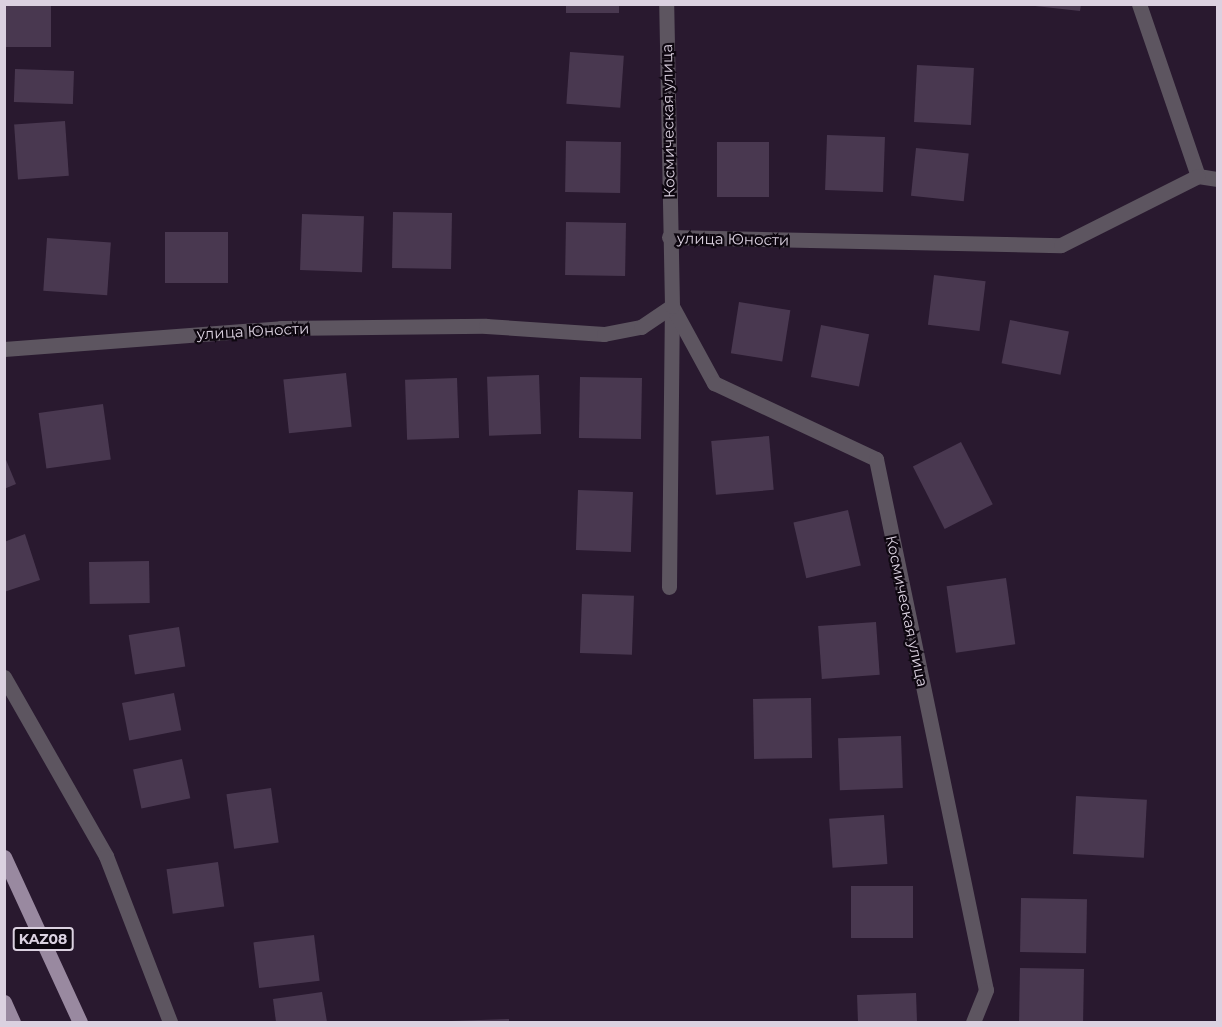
<!DOCTYPE html>
<html>
<head>
<meta charset="utf-8">
<style>
  body { margin:0 }
  #map { position:relative; width:1222px; height:1027px; overflow:hidden; background:#29192f; font-family:Montserrat,sans-serif }
  div>[style] { position:absolute }
  [style*='--x'] { left:calc(var(--x)*1px); top:calc(var(--y)*1px); width:calc(var(--w)*1px); rotate:calc(var(--a)*1deg) }
  .building>* { inset:0; background:#493850; transform-origin:0 0 }
  .service>* { height:15px; margin:-7.5px; padding:0 7.5px; transform-origin:7.5px; border-radius:7.5px; background:#5d5560 }
  .minor>* { height:15px; margin:-7.5px; padding:0 7.5px; transform-origin:7.5px; border-radius:7.5px; background:#5d5560 }
  .primary>* { height:15px; margin:-7.5px; padding:0 7.5px; transform-origin:7.5px; border-radius:7.5px; background:#9989a0 }
  span { translate:-50% -50%; white-space:nowrap; text-align:center; line-height:1.15; -webkit-text-stroke:4.5px #0e0710; paint-order:stroke }
  .shield-label span { padding:2px 4px; background:#0e0710; border:2px solid; border-radius:4px; -webkit-text-stroke-width:0 }
  .shield-label { font-size:14px; color:#dbd1e0; font-weight:700 }
  .street-label { font-size:15px; color:#dbd1e0 }
  .frame { position:absolute; inset:0; border:6px solid #dbd1e0; pointer-events:none }
</style>
</head>
<body>
<div id="map">
  <div class="building">
    <div style="left:4px;top:4px;width:47px;height:43px"></div>
    <div style="left:566px;top:4px;width:53px;height:9px"></div>
    <div style="clip-path:polygon(1017px 4px,1081px 4px,1080px 11px)"></div>
    <div style="left:570px;top:52px;width:54px;height:52px;rotate:4deg"></div>
    <div style="left:917px;top:65px;width:57px;height:57px;rotate:3deg"></div>
    <div style="left:74px;top:71px;width:33px;height:59px;rotate:92deg"></div>
    <div style="left:65px;top:121px;width:55px;height:51px;rotate:86deg"></div>
    <div style="left:827px;top:135px;width:58px;height:55px;rotate:2deg"></div>
    <div style="left:566px;top:141px;width:55px;height:51px;rotate:1deg"></div>
    <div style="left:717px;top:142px;width:52px;height:55px"></div>
    <div style="left:916px;top:148px;width:53px;height:48px;rotate:6deg"></div>
    <div style="left:393px;top:212px;width:59px;height:56px;rotate:1deg"></div>
    <div style="left:302px;top:214px;width:62px;height:56px;rotate:2deg"></div>
    <div style="left:566px;top:222px;width:60px;height:53px;rotate:1deg"></div>
    <div style="left:165px;top:232px;width:63px;height:51px"></div>
    <div style="left:47px;top:238px;width:64px;height:53px;rotate:4deg"></div>
    <div style="left:934px;top:275px;width:52px;height:50px;rotate:7deg"></div>
    <div style="left:739px;top:302px;width:52px;height:52px;rotate:9deg"></div>
    <div style="left:1010px;top:320px;width:60px;height:44px;rotate:11deg"></div>
    <div style="left:821px;top:325px;width:49px;height:53px;rotate:11deg"></div>
    <div style="left:346px;top:373px;width:54px;height:63px;rotate:84deg"></div>
    <div style="left:539px;top:375px;width:59px;height:52px;rotate:88deg"></div>
    <div style="left:580px;top:377px;width:62px;height:61px;rotate:1deg"></div>
    <div style="left:457px;top:378px;width:60px;height:52px;rotate:88deg"></div>
    <div style="left:103px;top:404px;width:56px;height:65px;rotate:82deg"></div>
    <div style="left:769px;top:436px;width:54px;height:58px;rotate:85deg"></div>
    <div style="left:961px;top:442px;width:70px;height:54px;rotate:63deg"></div>
    <div style="clip-path:polygon(4px 455px,16px 484px,4px 489px)"></div>
    <div style="left:578px;top:490px;width:55px;height:60px;rotate:2deg"></div>
    <div style="left:848px;top:510px;width:57px;height:56px;rotate:77deg"></div>
    <div style="clip-path:polygon(25px 534px,40px 580px,4px 592px,4px 542px)"></div>
    <div style="left:149px;top:561px;width:42px;height:60px;rotate:89deg"></div>
    <div style="left:1006px;top:578px;width:67px;height:60px;rotate:82deg"></div>
    <div style="left:582px;top:594px;width:52px;height:59px;rotate:2deg"></div>
    <div style="left:876px;top:622px;width:53px;height:58px;rotate:86deg"></div>
    <div style="left:179px;top:627px;width:40px;height:51px;rotate:81deg"></div>
    <div style="left:174px;top:693px;width:38px;height:53px;rotate:79deg"></div>
    <div style="left:811px;top:698px;width:60px;height:58px;rotate:89deg"></div>
    <div style="left:901px;top:736px;width:52px;height:63px;rotate:88deg"></div>
    <div style="left:182px;top:759px;width:40px;height:50px;rotate:78deg"></div>
    <div style="left:271px;top:788px;width:55px;height:45px;rotate:82deg"></div>
    <div style="left:1076px;top:796px;width:71px;height:58px;rotate:3deg"></div>
    <div style="left:884px;top:815px;width:49px;height:55px;rotate:86deg"></div>
    <div style="left:218px;top:862px;width:45px;height:52px;rotate:82deg"></div>
    <div style="left:851px;top:886px;width:62px;height:52px"></div>
    <div style="left:1021px;top:898px;width:66px;height:54px;rotate:1deg"></div>
    <div style="left:314px;top:935px;width:46px;height:61px;rotate:83deg"></div>
    <div style="left:1020px;top:968px;width:64px;height:54px;rotate:1deg"></div>
    <div style="clip-path:polygon(322px 992px,327px 1022px,276px 1022px,273px 999px)"></div>
    <div style="left:916px;top:993px;width:29px;height:59px;rotate:88deg"></div>
    <div style="clip-path:polygon(509px 1019px,509px 1022px,452px 1022px,451px 1021px)"></div>
  </div>
  <div class="service">
    <div style="--x:669;--y:587;--w:281;--a:-89.4"></div>
  </div>
  <div class="minor">
    <div style="--x:1139;--y:4;--w:182;--a:71.1"></div>
    <div style="--x:1198;--y:176;--w:20;--a:9"></div>
    <div style="--x:669;--y:237;--w:392;--a:1.2"></div>
    <div style="--x:1061;--y:245;--w:153;--a:-26.7"></div>
    <div style="--x:672;--y:306;--w:88;--a:61.4"></div>
    <div style="--x:714;--y:383;--w:179;--a:25.1"></div>
    <div style="--x:876;--y:459;--w:542;--a:78.3"></div>
    <div style="--x:986;--y:990;--w:35;--a:112"></div>
    <div style="--x:4;--y:349;--w:278;--a:-4.3"></div>
    <div style="--x:281;--y:328;--w:205;--a:-0.6"></div>
    <div style="--x:486;--y:326;--w:118;--a:3.9"></div>
    <div style="--x:604;--y:334;--w:38;--a:-11"></div>
    <div style="--x:641;--y:327;--w:37;--a:-34"></div>
    <div style="--x:672;--y:306;--w:302;--a:-91.1"></div>
    <div style="--x:4;--y:677;--w:206;--a:60.3"></div>
    <div style="--x:106;--y:856;--w:178;--a:68.9"></div>
  </div>
  <div class="primary">
    <div style="--x:4;--y:857;--w:182;--a:65.3"></div>
    <div style="--x:4;--y:1002;--w:22;--a:66"></div>
  </div>
  <div class="shield-label">
    <span style="left:43px;top:939px">KAZ08</span>
  </div>
  <div class="street-label">
    <span style="left:668px;top:121px;rotate:-91deg">Космическая улица</span>
    <span style="left:733px;top:239px;rotate:1deg">улица Юности</span>
    <span style="left:253px;top:331px;rotate:-3deg">улица Юности</span>
    <span style="left:907px;top:611px;rotate:78deg">Космическая улица</span>
  </div>
  <div class="frame"></div>
</div>
</body>
</html>
